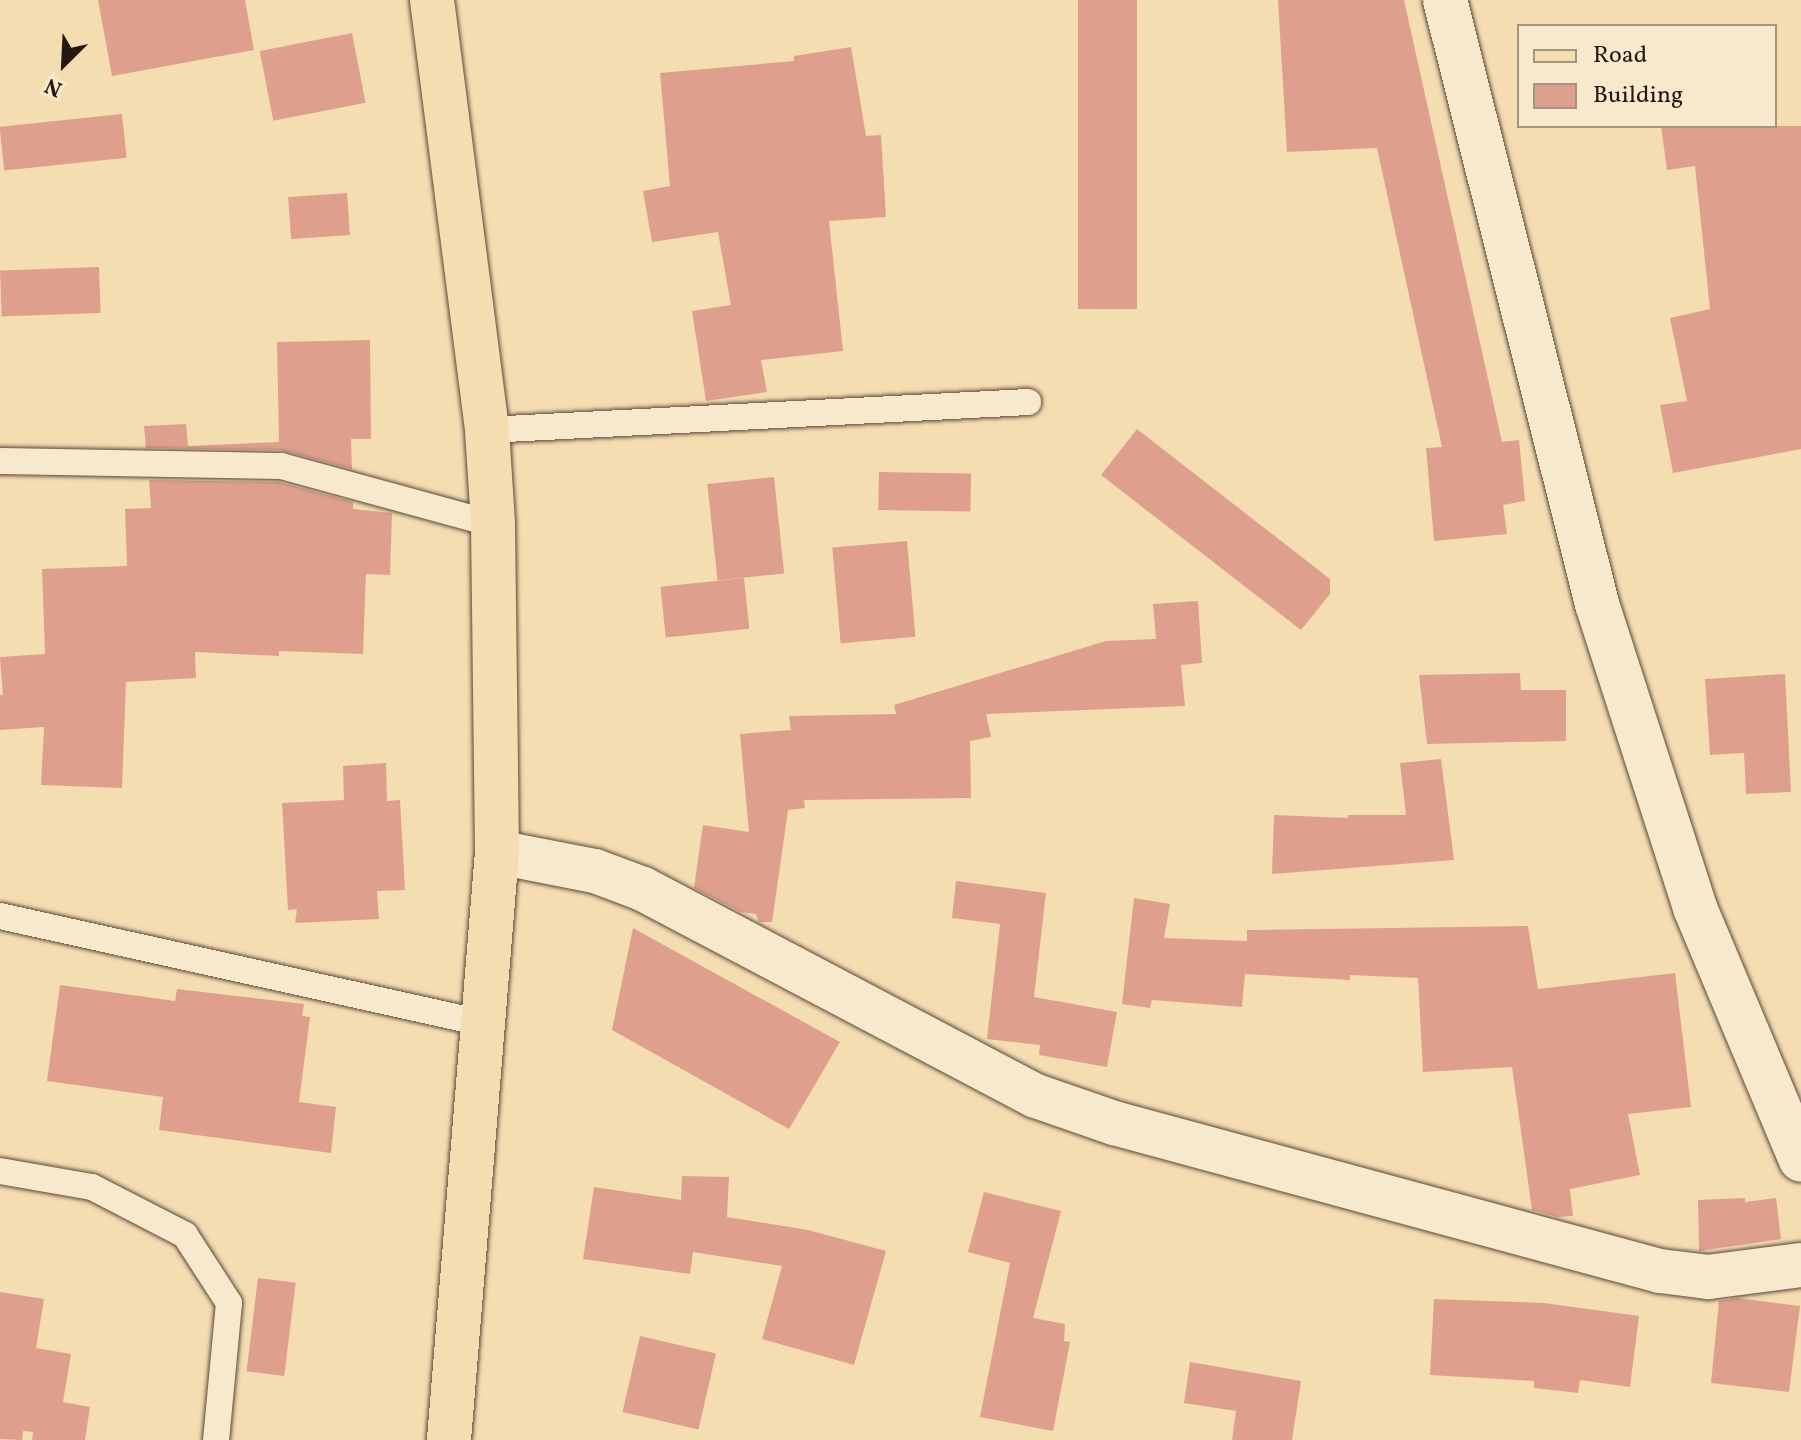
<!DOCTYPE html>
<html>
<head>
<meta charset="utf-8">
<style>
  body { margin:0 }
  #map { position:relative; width:1801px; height:1440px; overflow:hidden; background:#f5ddb2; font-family:Vollkorn,serif }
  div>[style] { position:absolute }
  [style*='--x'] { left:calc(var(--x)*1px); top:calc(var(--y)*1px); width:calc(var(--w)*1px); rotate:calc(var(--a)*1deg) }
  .building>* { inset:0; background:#dea08d; transform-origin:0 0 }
  .roads { filter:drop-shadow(0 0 2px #59493a) drop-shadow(0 0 2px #59493a) }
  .service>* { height:26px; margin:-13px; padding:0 13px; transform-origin:13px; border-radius:13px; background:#f8e9cd }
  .minor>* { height:44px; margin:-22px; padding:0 22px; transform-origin:22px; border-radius:22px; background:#f8e9cd }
  .tertiary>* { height:44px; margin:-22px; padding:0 22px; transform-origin:22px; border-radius:22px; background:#f8e9cd }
  .primary>* { height:44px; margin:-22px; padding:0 22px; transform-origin:22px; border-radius:22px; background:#f5ddb2 }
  span { translate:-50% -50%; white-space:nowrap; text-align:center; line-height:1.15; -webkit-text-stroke:6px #f8e9cd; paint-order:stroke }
  .legend { position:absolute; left:1517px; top:24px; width:260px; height:104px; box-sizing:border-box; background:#f8e9cd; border:2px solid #a49582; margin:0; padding:10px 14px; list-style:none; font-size:24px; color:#251812 }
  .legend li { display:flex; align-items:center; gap:16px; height:40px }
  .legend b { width:40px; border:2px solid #a49582 }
  .north { position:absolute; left:24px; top:24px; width:80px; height:80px; -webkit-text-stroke:6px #f8e9cd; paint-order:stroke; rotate:204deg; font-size:22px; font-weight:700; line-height:32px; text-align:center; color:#251812 }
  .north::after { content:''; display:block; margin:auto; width:28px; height:36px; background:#251812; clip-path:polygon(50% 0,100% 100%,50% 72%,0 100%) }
</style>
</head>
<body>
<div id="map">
  <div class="building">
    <div style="clip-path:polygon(98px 0,245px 0,254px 50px,112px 76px)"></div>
    <div style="left:1078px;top:0;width:59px;height:309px"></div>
    <div style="clip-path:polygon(1278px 0,1404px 0,1502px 442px,1519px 440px,1525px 501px,1503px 505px,1507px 534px,1434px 541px,1426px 448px,1442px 447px,1377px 148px,1287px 152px)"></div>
    <div style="left:352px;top:33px;width:71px;height:94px;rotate:79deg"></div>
    <div style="clip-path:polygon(851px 47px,866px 136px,881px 135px,886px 217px,829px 221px,843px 351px,761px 360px,767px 392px,706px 401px,692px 311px,731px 305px,718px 232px,652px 242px,643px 191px,670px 186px,660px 73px,794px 61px,794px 56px)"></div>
    <div style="left:122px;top:114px;width:44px;height:123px;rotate:84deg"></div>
    <div style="clip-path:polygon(1661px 126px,1801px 126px,1801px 449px,1673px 473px,1660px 405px,1687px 401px,1670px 318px,1710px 309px,1695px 166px,1667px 170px)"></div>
    <div style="left:347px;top:193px;width:42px;height:59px;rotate:86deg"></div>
    <div style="left:99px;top:267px;width:46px;height:99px;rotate:88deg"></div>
    <div style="clip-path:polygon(370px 340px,371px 439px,351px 439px,352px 469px,281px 450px,146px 448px,144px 426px,186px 424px,188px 446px,279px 442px,277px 342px)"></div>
    <div style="clip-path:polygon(1137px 429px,1330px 579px,1330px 594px,1301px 630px,1101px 475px)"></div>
    <div style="left:879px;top:472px;width:92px;height:38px;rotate:1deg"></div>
    <div style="left:774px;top:477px;width:97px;height:67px;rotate:84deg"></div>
    <div style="clip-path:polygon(149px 480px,279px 482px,353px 502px,353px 509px,392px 513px,390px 575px,366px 574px,363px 654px,279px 651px,279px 656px,195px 652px,196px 678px,126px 682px,122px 788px,41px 785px,44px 727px,0 730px,0 695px,3px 695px,0 657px,45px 654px,42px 569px,127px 566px,125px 509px,151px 508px)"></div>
    <div style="left:907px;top:541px;width:96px;height:75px;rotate:85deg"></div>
    <div style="left:744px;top:578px;width:51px;height:84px;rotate:84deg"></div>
    <div style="clip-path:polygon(1198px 601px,1202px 663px,1181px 665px,1185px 706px,986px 714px,991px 737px,970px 741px,971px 798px,804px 800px,805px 808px,788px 810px,772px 922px,759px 922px,756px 914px,741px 912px,694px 888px,703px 825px,749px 832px,740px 734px,791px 730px,789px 716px,896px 714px,894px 705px,1106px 641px,1156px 639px,1153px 604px)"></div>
    <div style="clip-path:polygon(1520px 673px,1521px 690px,1566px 690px,1566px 741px,1427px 744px,1419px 675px)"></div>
    <div style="clip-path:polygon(1785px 674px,1791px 792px,1746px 794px,1744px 753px,1710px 755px,1705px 679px)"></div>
    <div style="clip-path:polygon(1441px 759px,1454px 860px,1272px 874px,1274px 815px,1348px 818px,1348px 815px,1406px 815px,1400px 763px)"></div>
    <div style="clip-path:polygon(386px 763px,387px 801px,400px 800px,405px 890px,377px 891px,379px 919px,295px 923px,297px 909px,288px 910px,282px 803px,344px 800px,343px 766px)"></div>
    <div style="clip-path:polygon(956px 881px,1046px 893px,1034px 997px,1117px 1012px,1107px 1067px,1039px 1055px,1040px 1045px,987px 1039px,1000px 924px,952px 918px)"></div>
    <div style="clip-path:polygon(1134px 898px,1170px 904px,1164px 938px,1247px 941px,1247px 930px,1528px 926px,1538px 989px,1675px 973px,1691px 1107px,1628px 1114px,1640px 1175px,1570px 1189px,1573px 1216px,1557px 1217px,1532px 1210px,1512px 1067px,1423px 1072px,1418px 978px,1350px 975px,1350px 980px,1245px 974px,1246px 962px,1242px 1007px,1152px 1000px,1150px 1008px,1122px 1004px)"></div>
    <div style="clip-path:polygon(633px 928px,840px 1042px,789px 1129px,612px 1030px)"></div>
    <div style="clip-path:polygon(60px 985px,175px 1001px,177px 989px,304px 1004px,302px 1016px,310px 1017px,299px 1102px,336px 1107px,331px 1153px,159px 1130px,163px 1097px,47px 1081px)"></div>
    <div style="clip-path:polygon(682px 1176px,729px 1177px,727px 1217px,808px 1230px,886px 1251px,854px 1365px,762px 1339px,782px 1266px,693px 1252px,690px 1274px,583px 1259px,594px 1187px,681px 1200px)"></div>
    <div style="clip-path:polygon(984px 1192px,1061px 1211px,1033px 1318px,1065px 1324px,1064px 1341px,1070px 1342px,1053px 1431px,980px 1417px,1010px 1263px,968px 1252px)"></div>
    <div style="clip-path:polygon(1745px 1198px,1745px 1202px,1776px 1198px,1781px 1239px,1699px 1251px,1698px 1200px)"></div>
    <div style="left:258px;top:1278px;width:38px;height:94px;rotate:7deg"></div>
    <div style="clip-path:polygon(0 1292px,44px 1299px,36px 1348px,71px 1354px,63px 1402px,90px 1407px,85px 1440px,32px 1440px,33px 1432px,23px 1431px,22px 1440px,0 1439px)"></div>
    <div style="clip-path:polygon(1738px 1298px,1800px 1306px,1789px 1392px,1711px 1383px,1719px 1301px)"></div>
    <div style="clip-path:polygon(1434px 1299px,1544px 1303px,1639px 1316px,1630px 1387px,1580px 1380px,1578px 1393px,1534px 1388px,1534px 1381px,1430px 1375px)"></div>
    <div style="left:640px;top:1336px;width:78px;height:78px;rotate:13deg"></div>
    <div style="clip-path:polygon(1190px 1362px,1301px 1381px,1292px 1440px,1232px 1440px,1236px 1411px,1184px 1403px)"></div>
  </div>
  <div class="roads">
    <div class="service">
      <div style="--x:487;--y:430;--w:542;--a:-2.96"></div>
      <div style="--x:0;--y:461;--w:281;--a:1"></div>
      <div style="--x:281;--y:466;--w:220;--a:15.3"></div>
      <div style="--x:0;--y:916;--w:495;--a:12.5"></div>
      <div style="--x:0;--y:1171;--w:93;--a:9.9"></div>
      <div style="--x:92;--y:1187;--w:105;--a:27.3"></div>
      <div style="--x:185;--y:1235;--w:81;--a:57.1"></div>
      <div style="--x:229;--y:1303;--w:138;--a:95.4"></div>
    </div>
    <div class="minor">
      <div style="--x:497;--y:852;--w:100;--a:11"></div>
      <div style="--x:595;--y:871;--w:51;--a:20.6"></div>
      <div style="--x:643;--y:889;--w:444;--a:27.8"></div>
      <div style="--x:1036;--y:1096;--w:83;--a:19.1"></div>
      <div style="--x:1114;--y:1123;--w:566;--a:15.17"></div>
      <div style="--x:1660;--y:1271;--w:48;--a:7.1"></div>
      <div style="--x:1708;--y:1277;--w:94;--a:-7.4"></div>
    </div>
    <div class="tertiary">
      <div style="--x:1445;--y:0;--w:623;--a:75.87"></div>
      <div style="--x:1597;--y:604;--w:319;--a:72.1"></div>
      <div style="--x:1695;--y:908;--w:273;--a:67.2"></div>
    </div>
    <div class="primary">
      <div style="--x:432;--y:0;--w:434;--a:82.7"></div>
      <div style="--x:487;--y:430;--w:94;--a:86.3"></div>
      <div style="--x:493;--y:524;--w:328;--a:89.3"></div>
      <div style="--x:497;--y:852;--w:590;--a:94.67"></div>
    </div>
  </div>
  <ul class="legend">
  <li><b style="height:10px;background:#f5ddb2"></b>Road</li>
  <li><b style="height:22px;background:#dea08d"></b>Building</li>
  </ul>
  <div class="north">N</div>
</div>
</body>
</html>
